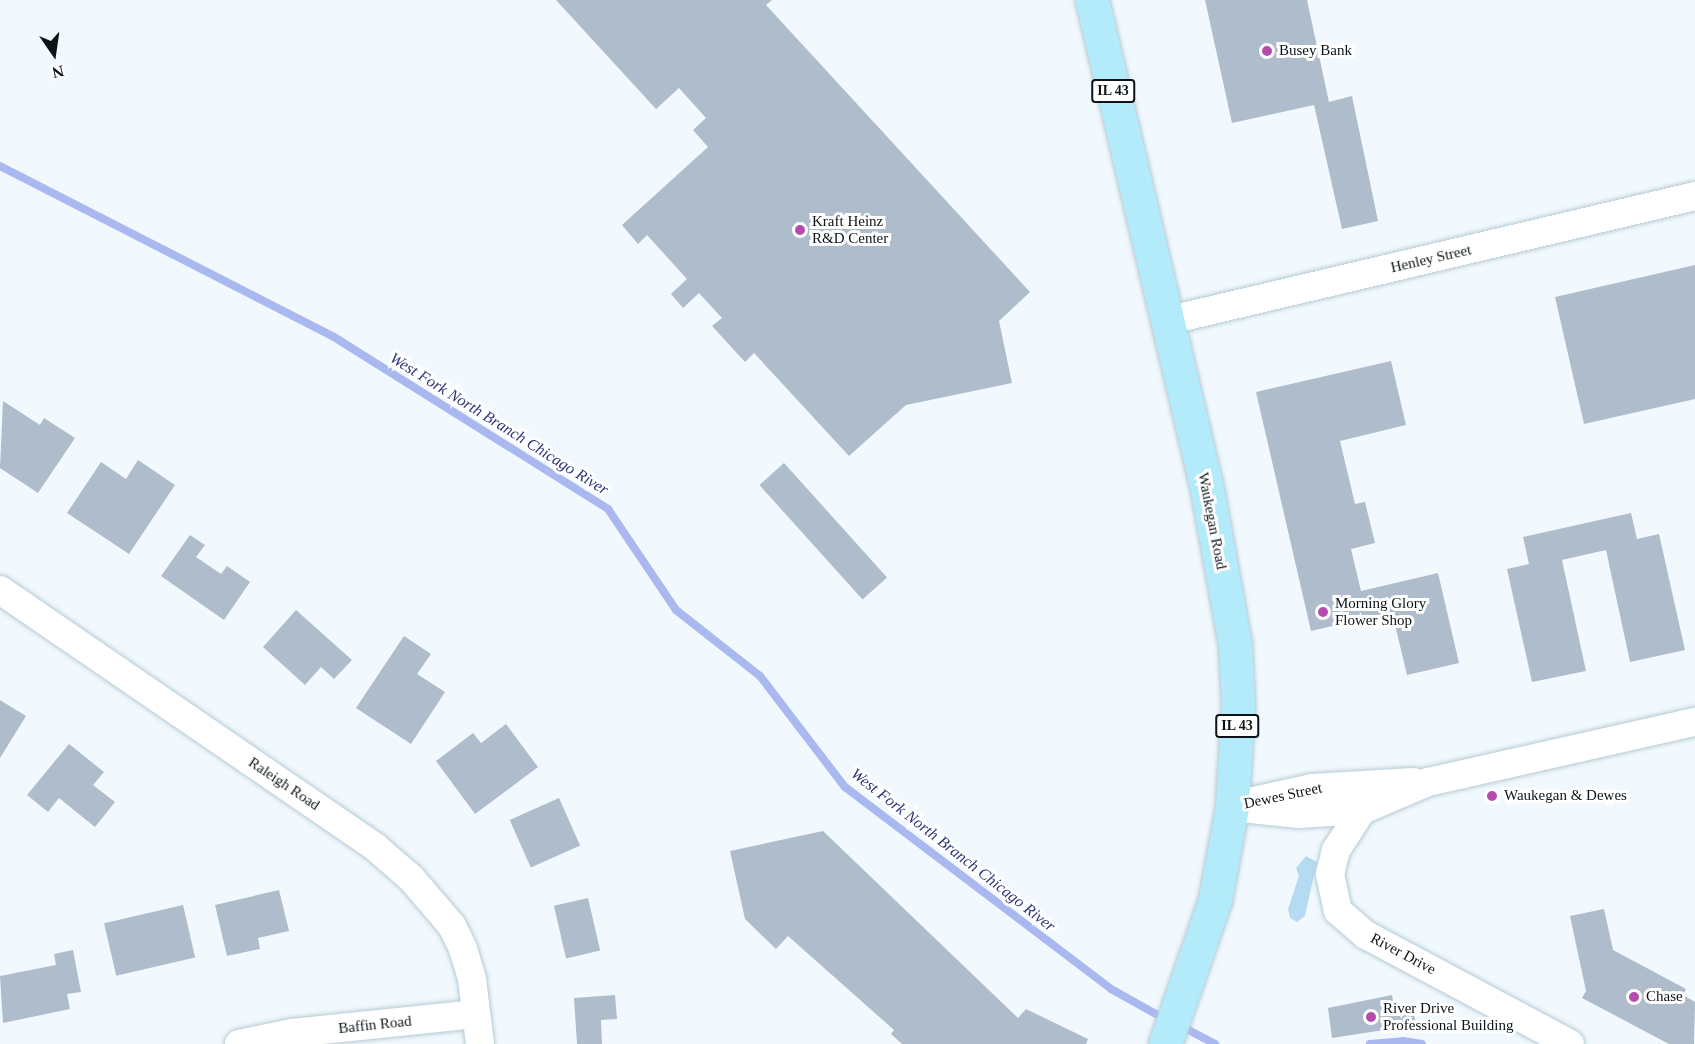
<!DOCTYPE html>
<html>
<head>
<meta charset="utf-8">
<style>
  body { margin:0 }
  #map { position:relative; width:1695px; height:1044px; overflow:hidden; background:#f1f9fe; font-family:"Times New Roman",serif }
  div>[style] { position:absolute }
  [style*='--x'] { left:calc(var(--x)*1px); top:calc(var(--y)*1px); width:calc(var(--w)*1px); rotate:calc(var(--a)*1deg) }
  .green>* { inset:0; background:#b5dbf3 }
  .stream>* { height:8px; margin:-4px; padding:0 4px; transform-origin:4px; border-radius:4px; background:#aab8f0 }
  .building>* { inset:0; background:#afbccc; transform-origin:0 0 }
  .roads { filter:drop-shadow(0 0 2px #b6cad5) drop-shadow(0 0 2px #b6cad5) }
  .street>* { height:28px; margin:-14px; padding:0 14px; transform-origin:14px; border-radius:14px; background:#fff }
  .primary>* { height:33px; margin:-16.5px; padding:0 16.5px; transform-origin:16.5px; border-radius:16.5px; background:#b3ebfa }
  .dots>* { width:16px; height:16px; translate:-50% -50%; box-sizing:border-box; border:3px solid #fff; border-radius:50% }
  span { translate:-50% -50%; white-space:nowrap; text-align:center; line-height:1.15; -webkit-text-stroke:6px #fff; paint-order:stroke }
  .shield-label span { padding:2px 4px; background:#fff; border:2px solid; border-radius:4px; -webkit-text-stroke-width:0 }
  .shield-label { font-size:14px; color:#0d1418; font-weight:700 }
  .poi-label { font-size:15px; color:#0d1418 }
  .left { translate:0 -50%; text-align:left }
  .street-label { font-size:15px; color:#0d1418 }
  .water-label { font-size:16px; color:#2d3778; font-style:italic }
  .north { position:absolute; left:24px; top:24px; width:60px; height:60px; -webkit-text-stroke:4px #fff; paint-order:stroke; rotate:167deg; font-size:16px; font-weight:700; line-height:24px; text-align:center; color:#0d1418 }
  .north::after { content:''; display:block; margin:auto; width:21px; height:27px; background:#0d1418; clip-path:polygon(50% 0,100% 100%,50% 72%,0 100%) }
</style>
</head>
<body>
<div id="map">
  <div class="green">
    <div style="clip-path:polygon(1306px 856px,1317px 862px,1305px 916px,1297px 922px,1290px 918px,1288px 909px,1299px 876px,1296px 868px)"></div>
  </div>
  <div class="stream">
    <div style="--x:0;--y:166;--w:375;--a:27.1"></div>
    <div style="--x:334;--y:337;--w:324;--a:32.1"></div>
    <div style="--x:608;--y:509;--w:122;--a:56"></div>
    <div style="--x:676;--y:610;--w:107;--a:38.2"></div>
    <div style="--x:760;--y:676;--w:140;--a:52.6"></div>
    <div style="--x:845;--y:787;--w:334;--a:37.2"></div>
    <div style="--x:1111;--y:989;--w:62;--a:29.1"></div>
    <div style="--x:1179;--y:1025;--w:41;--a:27.8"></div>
    <div style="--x:1370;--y:1044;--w:33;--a:-5"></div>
    <div style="--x:1403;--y:1041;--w:19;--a:9"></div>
  </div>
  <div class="building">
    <div style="clip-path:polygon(556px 0,772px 0,766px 5px,1030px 292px,999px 321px,1012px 383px,906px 405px,849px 456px,754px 353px,745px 362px,712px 326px,722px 318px,699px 293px,683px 308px,671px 294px,687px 279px,647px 235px,638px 244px,622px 225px,708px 147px,693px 130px,706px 118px,679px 88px,656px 109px)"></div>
    <div style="clip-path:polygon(1205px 0,1307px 0,1329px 102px,1352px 96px,1378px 221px,1342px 229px,1314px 105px,1232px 123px)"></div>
    <div style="clip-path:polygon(1695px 265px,1695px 399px,1584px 424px,1555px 297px)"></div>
    <div style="clip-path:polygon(1391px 361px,1406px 425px,1340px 441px,1355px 504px,1365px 502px,1375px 543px,1351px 549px,1361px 591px,1438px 573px,1459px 663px,1407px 675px,1392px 612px,1311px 631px,1256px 392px)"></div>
    <div style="clip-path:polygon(3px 401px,40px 425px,44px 418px,75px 438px,38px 493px,0 468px)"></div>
    <div style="clip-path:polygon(138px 460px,175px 485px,129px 554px,67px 513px,101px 462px,126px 479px)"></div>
    <div style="left:784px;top:463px;width:154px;height:33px;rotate:48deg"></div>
    <div style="clip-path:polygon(1631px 513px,1637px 539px,1659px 534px,1685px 650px,1630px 662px,1606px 550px,1562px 560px,1586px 671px,1532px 682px,1507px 569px,1529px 564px,1523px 537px)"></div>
    <div style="clip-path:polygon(190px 535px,205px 545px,196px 557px,221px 574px,227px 566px,250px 582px,224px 620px,161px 576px)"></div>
    <div style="clip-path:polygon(296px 610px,352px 660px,334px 679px,321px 667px,305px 685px,263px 647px)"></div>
    <div style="clip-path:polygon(404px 636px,431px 654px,417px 674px,445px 692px,411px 744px,356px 708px)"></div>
    <div style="clip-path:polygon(0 700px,26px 716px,0 758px)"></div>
    <div style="clip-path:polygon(506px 724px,538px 767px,475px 814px,436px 761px,473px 733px,481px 743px)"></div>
    <div style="clip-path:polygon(69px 744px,104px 772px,93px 785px,115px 802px,95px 827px,59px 798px,48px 812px,27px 795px)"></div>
    <div style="left:559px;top:798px;width:52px;height:54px;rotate:66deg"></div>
    <div style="clip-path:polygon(823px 831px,1018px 1018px,1026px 1009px,1088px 1039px,1086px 1044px,902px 1044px,891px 1034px,894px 1030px,788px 936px,776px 949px,745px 919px,730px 851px)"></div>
    <div style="clip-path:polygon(279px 890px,289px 931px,258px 938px,260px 949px,227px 956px,215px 905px)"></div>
    <div style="left:588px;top:898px;width:54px;height:35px;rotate:77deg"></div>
    <div style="left:183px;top:905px;width:54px;height:81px;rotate:77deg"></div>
    <div style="clip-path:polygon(1604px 909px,1613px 950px,1686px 989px,1683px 995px,1695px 1002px,1694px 1044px,1669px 1044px,1582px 998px,1586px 991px,1570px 916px)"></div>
    <div style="clip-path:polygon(73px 950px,81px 992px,67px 994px,70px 1009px,3px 1023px,0 976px,56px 965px,54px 954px)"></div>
    <div style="clip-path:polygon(615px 995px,617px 1019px,601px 1020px,602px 1044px,577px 1044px,574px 998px)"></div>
    <div style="clip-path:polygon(1392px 995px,1394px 1007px,1412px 1004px,1416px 1025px,1332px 1038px,1328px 1008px)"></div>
  </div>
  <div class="roads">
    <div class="street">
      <div style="--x:1166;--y:321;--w:544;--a:-13.29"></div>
      <div style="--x:0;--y:590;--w:455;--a:34.4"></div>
      <div style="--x:375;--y:847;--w:48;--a:40.7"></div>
      <div style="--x:411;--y:878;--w:63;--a:49.5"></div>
      <div style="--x:452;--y:926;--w:25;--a:64"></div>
      <div style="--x:463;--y:949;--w:31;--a:73"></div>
      <div style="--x:472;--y:979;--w:65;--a:83"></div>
      <div style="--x:1249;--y:802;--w:65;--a:-12.5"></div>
      <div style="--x:1312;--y:788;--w:102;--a:-3.4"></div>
      <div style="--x:1232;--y:807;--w:67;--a:6"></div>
      <div style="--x:1299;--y:814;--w:63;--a:-3.6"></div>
      <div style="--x:1362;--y:810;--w:72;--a:-23"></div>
      <div style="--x:1428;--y:782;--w:274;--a:-12.7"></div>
      <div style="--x:1362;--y:810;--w:48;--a:123"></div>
      <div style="--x:1336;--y:850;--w:25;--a:104"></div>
      <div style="--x:1330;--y:874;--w:38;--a:78"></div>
      <div style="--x:1338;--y:911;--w:37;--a:41"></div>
      <div style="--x:1366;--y:935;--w:231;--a:28.1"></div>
      <div style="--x:239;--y:1044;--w:54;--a:-11.7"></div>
      <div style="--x:292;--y:1033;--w:185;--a:-5.9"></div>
    </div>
    <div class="primary">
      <div style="--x:1092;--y:0;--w:502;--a:76.77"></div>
      <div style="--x:1207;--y:489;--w:158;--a:79.8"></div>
      <div style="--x:1235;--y:645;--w:60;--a:87.1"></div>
      <div style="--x:1238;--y:705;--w:102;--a:93.4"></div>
      <div style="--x:1232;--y:807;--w:95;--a:100.4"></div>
      <div style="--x:1215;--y:900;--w:152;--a:109.1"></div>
    </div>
  </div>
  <div class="dots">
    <div style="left:1267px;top:51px;background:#b54cad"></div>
    <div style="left:800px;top:230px;background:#b54cad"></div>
    <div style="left:1323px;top:612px;background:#b54cad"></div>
    <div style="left:1492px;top:796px;background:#b54cad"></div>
    <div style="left:1634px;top:997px;background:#b54cad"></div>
    <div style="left:1371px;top:1017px;background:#b54cad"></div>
  </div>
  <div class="shield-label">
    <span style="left:1113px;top:91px">IL 43</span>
    <span style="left:1237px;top:726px">IL 43</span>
  </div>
  <div class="poi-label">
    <span class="left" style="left:1279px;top:51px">Busey Bank</span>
    <span class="left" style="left:812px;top:230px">Kraft Heinz<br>R&amp;D Center</span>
    <span class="left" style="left:1335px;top:612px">Morning Glory<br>Flower Shop</span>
    <span class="left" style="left:1504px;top:796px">Waukegan &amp; Dewes</span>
    <span class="left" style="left:1646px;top:997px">Chase</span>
    <span class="left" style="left:1383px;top:1017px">River Drive<br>Professional Building</span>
  </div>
  <div class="street-label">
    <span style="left:1431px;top:259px;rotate:-13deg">Henley Street</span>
    <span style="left:1212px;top:521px;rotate:79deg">Waukegan Road</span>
    <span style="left:284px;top:784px;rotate:34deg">Raleigh Road</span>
    <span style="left:1283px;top:796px;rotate:-12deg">Dewes Street</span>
    <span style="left:1403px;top:954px;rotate:28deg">River Drive</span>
    <span style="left:375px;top:1025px;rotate:-6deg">Baffin Road</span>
  </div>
  <div class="water-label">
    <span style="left:499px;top:424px;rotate:32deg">West Fork North Branch Chicago River</span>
    <span style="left:953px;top:850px;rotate:38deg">West Fork North Branch Chicago River</span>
  </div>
  <div class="north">N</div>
</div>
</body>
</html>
